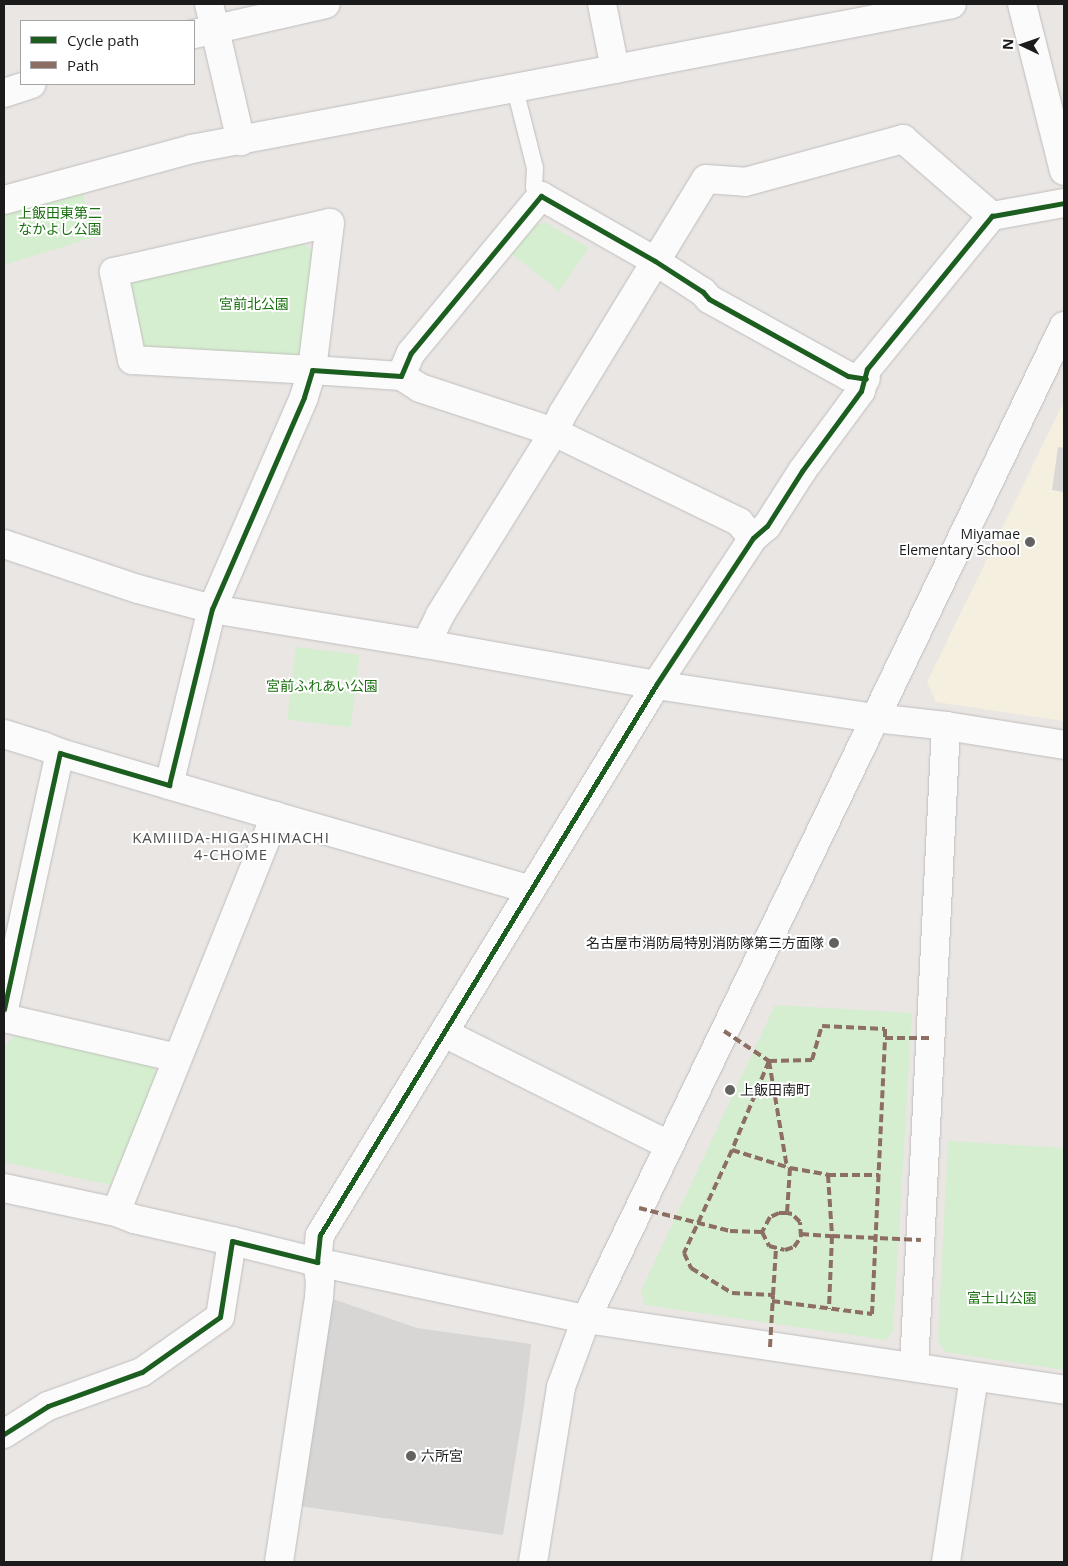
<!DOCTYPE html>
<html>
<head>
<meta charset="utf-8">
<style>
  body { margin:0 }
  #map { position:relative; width:1068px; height:1566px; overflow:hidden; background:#e9e6e4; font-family:"Open Sans","Noto Sans JP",sans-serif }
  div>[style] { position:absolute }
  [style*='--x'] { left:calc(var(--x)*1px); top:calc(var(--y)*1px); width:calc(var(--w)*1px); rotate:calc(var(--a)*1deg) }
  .education>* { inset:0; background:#f4efde }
  .religious>* { inset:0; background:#d7d6d5 }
  .park>* { inset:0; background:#d5eecf; transform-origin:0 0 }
  .parking>* { inset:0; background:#d9d8d7 }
  .roads { filter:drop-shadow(0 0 1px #bfbdbc) drop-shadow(0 0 1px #bfbdbc) }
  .service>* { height:16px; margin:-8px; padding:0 8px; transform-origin:8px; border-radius:8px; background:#fcfbfb }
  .minor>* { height:28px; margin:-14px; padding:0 14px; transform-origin:14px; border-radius:14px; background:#fcfbfb }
  .tertiary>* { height:28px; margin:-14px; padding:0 14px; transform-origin:14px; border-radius:14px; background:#fcfbfb }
  .quiet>* { height:4px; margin-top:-2px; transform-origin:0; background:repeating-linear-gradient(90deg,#8d6e63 0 8px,transparent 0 12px) }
  .cycleway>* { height:5px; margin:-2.5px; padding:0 2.5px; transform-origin:2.5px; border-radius:2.5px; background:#1b5e20 }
  .dots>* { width:14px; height:14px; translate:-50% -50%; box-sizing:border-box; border:2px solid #fff; border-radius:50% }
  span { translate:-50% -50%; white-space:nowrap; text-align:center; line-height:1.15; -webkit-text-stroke:4px #fff; paint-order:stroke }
  .park-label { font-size:14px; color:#1b7111 }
  .poi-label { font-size:14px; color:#1b1b1b }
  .right { translate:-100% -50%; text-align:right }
  .left { translate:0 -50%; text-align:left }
  .neighbourhood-label { font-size:15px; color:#4e4e4e; letter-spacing:1px }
  .frame { position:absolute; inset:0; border:5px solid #1b1b1b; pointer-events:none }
  .legend { position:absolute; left:20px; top:20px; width:175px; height:65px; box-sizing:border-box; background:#fff; border:1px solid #a4a4a4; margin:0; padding:6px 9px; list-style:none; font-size:15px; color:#1b1b1b }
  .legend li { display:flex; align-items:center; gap:10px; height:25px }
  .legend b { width:25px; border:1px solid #a4a4a4 }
  .north { position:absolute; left:998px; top:20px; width:50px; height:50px; -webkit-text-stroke:4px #fff; paint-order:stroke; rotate:273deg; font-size:14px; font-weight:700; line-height:20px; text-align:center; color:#1b1b1b }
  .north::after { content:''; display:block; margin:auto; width:18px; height:22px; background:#1b1b1b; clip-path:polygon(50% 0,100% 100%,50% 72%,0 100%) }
</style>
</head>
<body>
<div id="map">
  <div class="education">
    <div style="clip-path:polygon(1064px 401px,1064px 721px,936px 702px,927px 682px)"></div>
  </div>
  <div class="religious">
    <div style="clip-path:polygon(330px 1298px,417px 1328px,531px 1344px,524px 1406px,503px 1535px,299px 1506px)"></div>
  </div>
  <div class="park">
    <div style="clip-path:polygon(82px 187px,91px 238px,4px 265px,4px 213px)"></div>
    <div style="clip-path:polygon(545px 222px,589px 248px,559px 291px,512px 254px,534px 226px)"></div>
    <div style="clip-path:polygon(301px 241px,316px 254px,306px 350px,295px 360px,140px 349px,127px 289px,134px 275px)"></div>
    <div style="left:296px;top:647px;width:64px;height:73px;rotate:7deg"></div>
    <div style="clip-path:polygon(775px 1005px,912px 1013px,893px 1332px,886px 1340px,645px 1305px,641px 1291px)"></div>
    <div style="clip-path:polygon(17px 1034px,152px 1065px,158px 1074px,110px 1185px,4px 1162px,4px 1046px)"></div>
    <div style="clip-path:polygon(948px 1141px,1064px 1148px,1064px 1370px,945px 1352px,938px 1340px)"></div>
  </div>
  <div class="parking">
    <div style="clip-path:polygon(1058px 447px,1064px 448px,1064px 492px,1052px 490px)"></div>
  </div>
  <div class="roads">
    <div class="service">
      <div style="--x:515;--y:89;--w:81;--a:75.8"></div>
      <div style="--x:535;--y:168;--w:19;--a:93"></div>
      <div style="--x:534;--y:187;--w:11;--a:52"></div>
    </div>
    <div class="minor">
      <div style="--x:209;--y:4;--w:141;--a:76.9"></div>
      <div style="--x:602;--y:4;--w:66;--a:78.7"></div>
      <div style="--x:615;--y:69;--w:343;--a:-10.9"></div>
      <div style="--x:1022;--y:4;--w:172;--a:75.9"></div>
      <div style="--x:194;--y:34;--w:135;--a:-12.8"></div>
      <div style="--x:4;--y:93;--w:29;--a:-18"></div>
      <div style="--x:4;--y:200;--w:195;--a:-15.2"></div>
      <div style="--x:192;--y:149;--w:430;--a:-10.7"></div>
      <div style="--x:330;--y:223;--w:148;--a:97"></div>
      <div style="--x:312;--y:370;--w:180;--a:-176.8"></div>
      <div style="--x:132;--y:360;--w:90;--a:-101.6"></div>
      <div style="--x:114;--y:272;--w:221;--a:-12.8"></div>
      <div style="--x:401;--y:376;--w:22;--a:32"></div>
      <div style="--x:420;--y:388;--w:141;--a:18.2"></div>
      <div style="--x:554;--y:432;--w:206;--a:25.9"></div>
      <div style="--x:739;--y:522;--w:21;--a:49"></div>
      <div style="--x:4;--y:544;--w:141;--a:18.6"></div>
      <div style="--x:138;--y:589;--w:77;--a:15.1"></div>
      <div style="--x:212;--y:609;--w:217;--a:9.3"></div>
      <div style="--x:426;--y:644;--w:234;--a:10.1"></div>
      <div style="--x:656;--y:685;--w:221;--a:8.6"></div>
      <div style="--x:875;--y:718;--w:71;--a:6.4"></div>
      <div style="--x:426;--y:644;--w:32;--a:-64"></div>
      <div style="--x:440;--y:615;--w:216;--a:-58.1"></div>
      <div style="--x:554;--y:432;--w:21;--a:-65"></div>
      <div style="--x:563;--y:413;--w:274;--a:-58.6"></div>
      <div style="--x:706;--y:179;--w:39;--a:4"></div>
      <div style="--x:745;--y:182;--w:164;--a:-15.2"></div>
      <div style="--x:903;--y:139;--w:118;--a:40.9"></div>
      <div style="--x:4;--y:734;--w:41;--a:17.1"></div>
      <div style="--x:43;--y:746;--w:18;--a:22"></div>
      <div style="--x:169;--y:785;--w:110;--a:16.3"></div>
      <div style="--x:4;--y:1009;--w:262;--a:-77.7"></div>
      <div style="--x:60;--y:753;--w:114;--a:16.4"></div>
      <div style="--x:169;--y:785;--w:181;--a:-76.3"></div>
      <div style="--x:212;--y:609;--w:231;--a:-66.5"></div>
      <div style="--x:304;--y:397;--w:28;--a:-73"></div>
      <div style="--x:312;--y:370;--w:89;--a:3.9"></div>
      <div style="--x:401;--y:376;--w:25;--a:-67"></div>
      <div style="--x:411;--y:353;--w:204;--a:-50.4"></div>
      <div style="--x:541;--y:196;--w:131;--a:29.7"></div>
      <div style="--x:655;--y:261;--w:57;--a:32.9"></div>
      <div style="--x:703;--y:292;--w:9;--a:49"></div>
      <div style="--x:709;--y:299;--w:159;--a:29"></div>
      <div style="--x:848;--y:376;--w:18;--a:9"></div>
      <div style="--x:4;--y:1018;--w:178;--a:13"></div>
      <div style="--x:444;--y:1033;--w:251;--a:26.5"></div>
      <div style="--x:4;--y:1188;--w:115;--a:12.1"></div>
      <div style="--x:116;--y:1212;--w:427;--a:-68.1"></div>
      <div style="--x:275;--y:816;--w:266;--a:16.1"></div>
      <div style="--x:116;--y:1212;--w:19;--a:21"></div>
      <div style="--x:134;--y:1219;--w:100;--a:12.7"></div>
      <div style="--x:914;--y:1367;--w:642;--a:-87.14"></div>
      <div style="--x:946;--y:726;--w:120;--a:9.1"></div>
      <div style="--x:4;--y:1434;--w:52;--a:-32.5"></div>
      <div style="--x:48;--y:1406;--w:100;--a:-19.9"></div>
      <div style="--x:142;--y:1372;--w:95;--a:-35.2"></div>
      <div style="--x:220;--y:1317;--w:77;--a:-81"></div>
      <div style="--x:232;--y:1241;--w:88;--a:13.9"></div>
      <div style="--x:317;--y:1262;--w:27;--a:-84"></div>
      <div style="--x:320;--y:1235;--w:645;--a:-58.58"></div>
      <div style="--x:656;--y:685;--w:176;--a:-56.6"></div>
      <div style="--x:753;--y:538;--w:18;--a:-41"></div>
      <div style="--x:767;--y:526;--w:65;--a:-57.5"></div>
      <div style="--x:802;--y:471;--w:99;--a:-53.6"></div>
      <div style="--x:861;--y:391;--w:23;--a:-75"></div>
      <div style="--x:867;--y:369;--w:198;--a:-50.8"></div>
      <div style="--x:992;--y:216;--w:73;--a:-10.2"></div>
      <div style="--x:279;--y:1562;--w:268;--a:-81.4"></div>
      <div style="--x:319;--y:1297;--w:16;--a:-86"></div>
      <div style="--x:320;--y:1281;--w:19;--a:-99"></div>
      <div style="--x:317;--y:1262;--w:275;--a:12"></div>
      <div style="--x:586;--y:1319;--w:483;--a:8.4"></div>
      <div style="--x:946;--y:1562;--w:187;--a:-81.4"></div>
    </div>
    <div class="tertiary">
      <div style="--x:533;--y:1562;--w:177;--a:-80.9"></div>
      <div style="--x:561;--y:1387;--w:72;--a:-69.8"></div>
      <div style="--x:586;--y:1319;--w:1102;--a:-64.3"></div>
    </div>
  </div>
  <div class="quiet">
    <div style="--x:724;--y:1031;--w:54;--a:33.7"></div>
    <div style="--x:769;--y:1061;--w:43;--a:-1.3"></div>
    <div style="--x:812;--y:1060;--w:35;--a:-74"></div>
    <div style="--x:822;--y:1026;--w:63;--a:2.7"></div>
    <div style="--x:885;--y:1029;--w:9;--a:90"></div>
    <div style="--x:885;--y:1038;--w:46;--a:0"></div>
    <div style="--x:769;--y:1061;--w:96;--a:112.6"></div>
    <div style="--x:732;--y:1150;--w:114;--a:115"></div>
    <div style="--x:684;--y:1253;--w:17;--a:65"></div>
    <div style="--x:691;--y:1268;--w:48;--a:31.4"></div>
    <div style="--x:732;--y:1293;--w:41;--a:2.8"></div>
    <div style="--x:773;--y:1295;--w:47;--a:-86.3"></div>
    <div style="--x:769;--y:1061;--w:108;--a:80.4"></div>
    <div style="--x:732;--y:1150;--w:61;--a:17.2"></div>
    <div style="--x:790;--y:1168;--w:45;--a:93.8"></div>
    <div style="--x:790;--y:1168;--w:39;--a:10"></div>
    <div style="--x:828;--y:1175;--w:51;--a:0"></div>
    <div style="--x:828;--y:1175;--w:61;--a:86.2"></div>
    <div style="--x:832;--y:1236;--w:89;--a:2.6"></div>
    <div style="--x:639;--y:1208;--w:94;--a:14.2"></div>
    <div style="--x:730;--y:1231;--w:32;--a:2"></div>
    <div style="--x:762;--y:1232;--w:16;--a:63"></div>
    <div style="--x:769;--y:1246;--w:16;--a:14"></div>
    <div style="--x:785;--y:1250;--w:9;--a:-18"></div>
    <div style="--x:794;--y:1247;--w:12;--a:-55"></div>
    <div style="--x:801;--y:1237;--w:15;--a:-94"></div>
    <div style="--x:800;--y:1222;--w:11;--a:-135"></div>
    <div style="--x:792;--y:1214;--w:5;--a:-169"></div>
    <div style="--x:787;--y:1213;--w:8;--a:180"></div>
    <div style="--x:779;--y:1213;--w:10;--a:156"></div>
    <div style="--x:770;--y:1217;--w:17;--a:118"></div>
    <div style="--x:801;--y:1234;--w:31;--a:4"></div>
    <div style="--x:832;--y:1236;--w:73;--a:92.4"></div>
    <div style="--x:772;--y:1301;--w:101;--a:7.4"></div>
    <div style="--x:872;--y:1314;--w:276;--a:-87.3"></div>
    <div style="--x:770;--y:1347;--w:52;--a:-86.7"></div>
  </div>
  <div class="cycleway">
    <div style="--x:4;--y:1009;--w:262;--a:-77.7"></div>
    <div style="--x:60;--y:753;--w:114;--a:16.4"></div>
    <div style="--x:169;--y:785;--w:181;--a:-76.3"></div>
    <div style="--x:212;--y:609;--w:231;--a:-66.5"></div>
    <div style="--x:304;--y:397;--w:28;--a:-73"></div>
    <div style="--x:312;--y:370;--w:89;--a:3.9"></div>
    <div style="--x:401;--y:376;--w:25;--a:-67"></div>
    <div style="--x:411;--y:353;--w:204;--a:-50.4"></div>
    <div style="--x:541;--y:196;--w:131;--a:29.7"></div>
    <div style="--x:655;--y:261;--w:57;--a:32.9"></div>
    <div style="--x:703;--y:292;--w:9;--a:49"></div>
    <div style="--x:709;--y:299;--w:159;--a:29"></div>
    <div style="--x:848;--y:376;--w:18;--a:9"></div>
    <div style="--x:4;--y:1434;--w:52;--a:-32.5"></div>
    <div style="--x:48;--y:1406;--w:100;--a:-19.9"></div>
    <div style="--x:142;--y:1372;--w:95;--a:-35.2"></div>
    <div style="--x:220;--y:1317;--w:77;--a:-81"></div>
    <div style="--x:232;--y:1241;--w:88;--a:13.9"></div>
    <div style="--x:317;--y:1262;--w:27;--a:-84"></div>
    <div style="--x:320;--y:1235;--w:645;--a:-58.58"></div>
    <div style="--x:656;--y:685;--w:176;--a:-56.6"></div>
    <div style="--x:753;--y:538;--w:18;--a:-41"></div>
    <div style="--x:767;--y:526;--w:65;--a:-57.5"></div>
    <div style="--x:802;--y:471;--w:99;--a:-53.6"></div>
    <div style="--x:861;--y:391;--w:23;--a:-75"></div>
    <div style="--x:867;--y:369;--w:198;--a:-50.8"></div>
    <div style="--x:992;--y:216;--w:73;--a:-10.2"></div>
  </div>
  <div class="dots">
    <div style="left:1030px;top:542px;background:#636261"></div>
    <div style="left:834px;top:943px;background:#636261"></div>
    <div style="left:730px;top:1090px;background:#636261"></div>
    <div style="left:411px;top:1456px;background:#636261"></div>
  </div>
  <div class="park-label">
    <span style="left:60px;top:221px">上飯田東第二<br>なかよし公園</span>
    <span style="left:254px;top:304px">宮前北公園</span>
    <span style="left:322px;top:686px">宮前ふれあい公園</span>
    <span style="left:1002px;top:1298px">富士山公園</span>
  </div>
  <div class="poi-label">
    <span class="right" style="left:1020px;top:542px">Miyamae<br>Elementary School</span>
    <span class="right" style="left:824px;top:943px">名古屋市消防局特別消防隊第三方面隊</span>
    <span class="left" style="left:740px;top:1090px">上飯田南町</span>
    <span class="left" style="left:421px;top:1456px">六所宮</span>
  </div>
  <div class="neighbourhood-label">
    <span style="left:231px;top:846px">KAMIIIDA-HIGASHIMACHI<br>4-CHOME</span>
  </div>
  <div class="frame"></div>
  <ul class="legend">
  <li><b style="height:6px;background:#1b5e20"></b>Cycle path</li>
  <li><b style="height:6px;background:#8d6e63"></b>Path</li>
  </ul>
  <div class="north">N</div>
</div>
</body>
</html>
